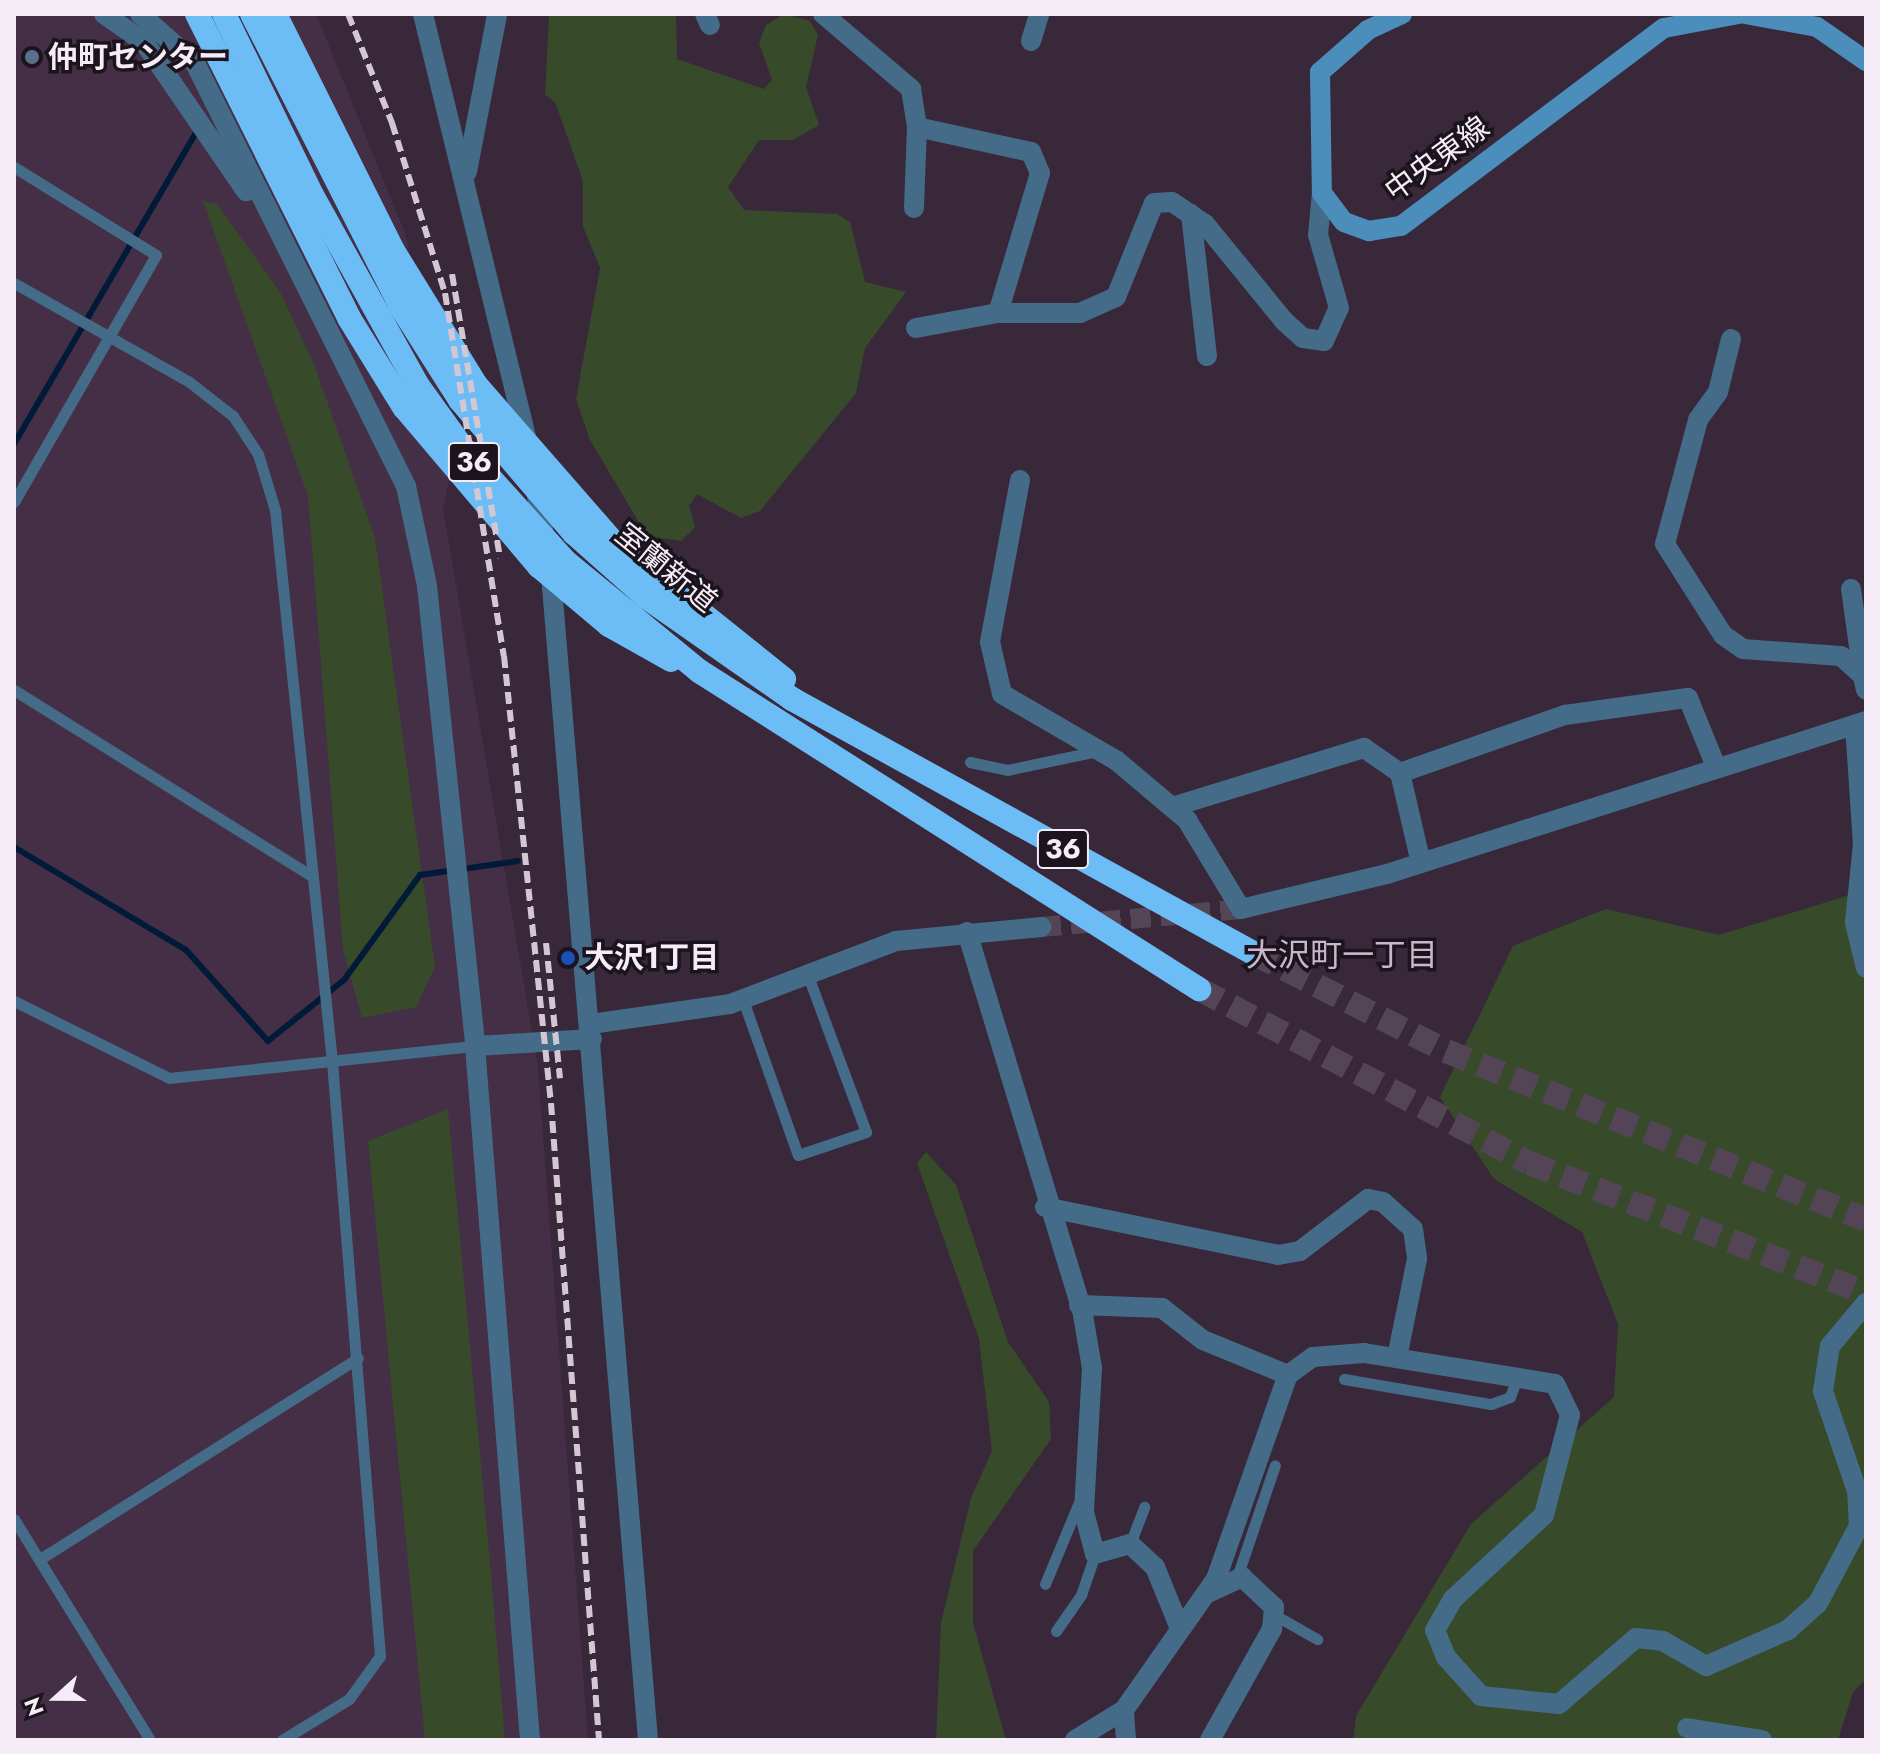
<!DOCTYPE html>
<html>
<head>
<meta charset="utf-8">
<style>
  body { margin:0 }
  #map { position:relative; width:1880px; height:1754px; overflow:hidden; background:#38283a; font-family:Jost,"Noto Sans JP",sans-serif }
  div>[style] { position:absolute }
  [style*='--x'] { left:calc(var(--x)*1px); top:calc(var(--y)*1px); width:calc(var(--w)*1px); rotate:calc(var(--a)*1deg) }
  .built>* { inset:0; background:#442f46 }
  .green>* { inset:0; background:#374b2a }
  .stream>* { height:6px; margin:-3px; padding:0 3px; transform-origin:3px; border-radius:3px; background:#001a37 }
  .minor-tunnel>* { height:20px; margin-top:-10px; transform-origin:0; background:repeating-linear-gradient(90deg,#544556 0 20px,transparent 0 30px) }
  .motorway-tunnel>* { height:24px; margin-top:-12px; transform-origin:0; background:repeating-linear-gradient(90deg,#544556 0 24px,transparent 0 36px) }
  .service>* { height:11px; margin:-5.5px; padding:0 5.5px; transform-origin:5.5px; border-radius:5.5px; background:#446c89 }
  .minor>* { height:20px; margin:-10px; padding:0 10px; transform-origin:10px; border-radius:10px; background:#446c89 }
  .tertiary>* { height:20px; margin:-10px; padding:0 10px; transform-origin:10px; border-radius:10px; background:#446c89 }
  .secondary>* { height:20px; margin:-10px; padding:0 10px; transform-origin:10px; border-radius:10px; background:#4b8ebc }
  .motorway>* { height:24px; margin:-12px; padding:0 12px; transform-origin:12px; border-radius:12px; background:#6cbdf6 }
  .rail>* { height:6px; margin-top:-3px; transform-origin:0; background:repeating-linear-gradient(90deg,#d2c7d3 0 12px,transparent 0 18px) }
  .dots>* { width:22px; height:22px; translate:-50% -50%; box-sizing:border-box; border:4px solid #1b141c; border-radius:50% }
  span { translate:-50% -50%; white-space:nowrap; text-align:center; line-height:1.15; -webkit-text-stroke:7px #1b141c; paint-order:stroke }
  .shield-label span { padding:2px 6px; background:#1b141c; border:2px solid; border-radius:6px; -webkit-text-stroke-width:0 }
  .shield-label { font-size:28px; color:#f6ecf7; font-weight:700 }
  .poi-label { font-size:30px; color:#f6ecf7; font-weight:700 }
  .left { translate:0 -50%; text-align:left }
  .street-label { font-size:30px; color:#f6ecf7 }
  .neighbourhood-label { font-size:32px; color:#cab6cc }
  .frame { position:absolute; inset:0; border:16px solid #f6ecf7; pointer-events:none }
  .north { position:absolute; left:16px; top:1658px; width:80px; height:80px; -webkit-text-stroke:6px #1b141c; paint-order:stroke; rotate:249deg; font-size:22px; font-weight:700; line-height:32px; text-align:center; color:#f6ecf7 }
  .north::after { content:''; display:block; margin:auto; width:28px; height:36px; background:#f6ecf7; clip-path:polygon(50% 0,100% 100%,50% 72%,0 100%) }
</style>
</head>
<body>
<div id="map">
  <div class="built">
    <div style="clip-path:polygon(14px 14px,316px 14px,405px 233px,455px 454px,443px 508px,538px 1067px,588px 1740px,14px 1740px)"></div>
  </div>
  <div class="green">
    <div style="clip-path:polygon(549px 14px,676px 14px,677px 59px,764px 89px,772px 80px,759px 43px,766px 25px,784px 14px,810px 21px,818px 35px,806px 87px,819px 125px,793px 140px,759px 140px,728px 187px,744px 210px,837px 214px,850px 222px,865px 282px,906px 292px,865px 348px,856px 393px,760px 511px,741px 518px,697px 494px,689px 506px,695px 527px,681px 541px,647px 536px,590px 440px,576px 399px,600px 268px,583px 226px,583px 181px,555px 102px,545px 95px)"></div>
    <div style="clip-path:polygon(203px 201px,217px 204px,280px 292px,314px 364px,375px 538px,435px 967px,416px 1007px,362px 1018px,343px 950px,308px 496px)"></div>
    <div style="clip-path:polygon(1866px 890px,1866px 1679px,1853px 1692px,1838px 1740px,1353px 1740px,1356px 1716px,1471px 1524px,1614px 1397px,1618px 1324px,1582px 1232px,1494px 1179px,1440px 1097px,1513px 946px,1606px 909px,1719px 935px)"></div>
    <div style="clip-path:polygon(448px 1109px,489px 1551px,505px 1740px,425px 1740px,368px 1141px)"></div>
    <div style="clip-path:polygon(926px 1152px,956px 1185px,1008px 1342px,1049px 1402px,1051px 1439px,973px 1551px,973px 1623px,1006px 1740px,936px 1740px,941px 1623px,971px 1498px,992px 1451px,979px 1339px,917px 1163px)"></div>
  </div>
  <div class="stream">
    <div style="--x:14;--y:444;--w:360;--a:-59.7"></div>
    <div style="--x:14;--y:847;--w:200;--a:30.9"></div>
    <div style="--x:186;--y:950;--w:122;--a:48"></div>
    <div style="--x:268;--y:1041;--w:97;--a:-38.8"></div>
    <div style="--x:344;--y:980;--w:130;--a:-54.1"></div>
    <div style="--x:420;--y:875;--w:99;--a:-8.1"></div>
  </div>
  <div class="minor-tunnel">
    <div style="--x:1041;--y:927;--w:201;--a:-5.1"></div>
  </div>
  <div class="motorway-tunnel">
    <div style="--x:1253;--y:953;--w:216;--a:26.9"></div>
    <div style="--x:1446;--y:1051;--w:453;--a:21.9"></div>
    <div style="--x:1199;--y:989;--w:373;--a:27.8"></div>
    <div style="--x:1529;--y:1163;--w:361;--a:21.1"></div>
  </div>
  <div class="service">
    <div style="--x:14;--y:167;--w:167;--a:31.8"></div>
    <div style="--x:156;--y:255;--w:285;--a:119.9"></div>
    <div style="--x:14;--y:283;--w:200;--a:29.4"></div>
    <div style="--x:188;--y:381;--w:57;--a:37.9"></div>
    <div style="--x:233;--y:416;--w:45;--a:56.7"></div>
    <div style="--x:258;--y:454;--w:59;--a:73.1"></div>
    <div style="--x:275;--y:510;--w:555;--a:84.1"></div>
    <div style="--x:332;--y:1062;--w:596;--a:85.38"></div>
    <div style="--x:380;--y:1656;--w:53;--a:125.8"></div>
    <div style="--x:349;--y:1699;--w:79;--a:148.5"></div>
    <div style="--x:14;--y:690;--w:351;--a:32"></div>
    <div style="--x:970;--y:762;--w:38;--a:12"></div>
    <div style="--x:1007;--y:770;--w:93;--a:-11.8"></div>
    <div style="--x:743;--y:1000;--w:164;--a:70.5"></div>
    <div style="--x:798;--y:1155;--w:72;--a:-18.7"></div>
    <div style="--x:866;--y:1132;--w:166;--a:-110.4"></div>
    <div style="--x:14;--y:1001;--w:173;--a:26.4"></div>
    <div style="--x:169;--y:1078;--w:308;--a:-6"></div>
    <div style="--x:1344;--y:1379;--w:149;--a:9.7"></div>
    <div style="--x:1491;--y:1404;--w:20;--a:-20"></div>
    <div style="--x:1510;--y:1397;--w:20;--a:-70"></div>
    <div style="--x:14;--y:1519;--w:259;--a:58.4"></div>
    <div style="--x:1130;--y:1544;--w:40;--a:-69"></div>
    <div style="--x:40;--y:1559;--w:376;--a:-32.3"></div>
    <div style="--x:1236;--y:1580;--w:121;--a:-71.3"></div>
    <div style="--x:1045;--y:1584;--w:91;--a:-67.4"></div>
    <div style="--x:1273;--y:1614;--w:51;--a:29.6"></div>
    <div style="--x:1056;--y:1631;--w:44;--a:-55.2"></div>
    <div style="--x:1081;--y:1595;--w:43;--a:-71.1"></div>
  </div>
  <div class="minor">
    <div style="--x:705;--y:14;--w:12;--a:66"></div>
    <div style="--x:823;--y:14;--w:116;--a:40.4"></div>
    <div style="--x:911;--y:89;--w:38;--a:81"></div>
    <div style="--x:917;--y:127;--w:117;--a:12.4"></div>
    <div style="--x:1031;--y:152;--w:23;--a:67"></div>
    <div style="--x:1040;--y:173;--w:146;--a:106.7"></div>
    <div style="--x:998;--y:313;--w:82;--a:0"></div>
    <div style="--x:1080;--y:313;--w:39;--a:-24"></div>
    <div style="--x:1116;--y:297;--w:101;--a:-68"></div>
    <div style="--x:1154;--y:203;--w:18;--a:-3"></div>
    <div style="--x:1172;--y:202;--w:40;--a:34"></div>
    <div style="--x:1205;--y:224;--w:125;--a:50.8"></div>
    <div style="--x:1284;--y:321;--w:25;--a:42"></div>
    <div style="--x:1303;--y:338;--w:21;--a:8"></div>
    <div style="--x:1324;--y:341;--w:36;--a:-66"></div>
    <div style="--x:1339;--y:308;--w:76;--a:-106"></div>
    <div style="--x:1318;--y:235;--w:42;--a:-84.6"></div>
    <div style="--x:1031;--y:41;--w:28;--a:-73"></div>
    <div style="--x:467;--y:172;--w:161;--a:-79.2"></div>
    <div style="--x:914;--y:208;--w:81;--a:-87.9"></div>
    <div style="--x:1191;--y:214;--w:143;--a:83.6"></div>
    <div style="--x:916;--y:328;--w:83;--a:-10.4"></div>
    <div style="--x:1731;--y:339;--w:55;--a:103.8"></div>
    <div style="--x:1718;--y:392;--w:34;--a:126"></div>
    <div style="--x:1698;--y:420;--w:128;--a:104.9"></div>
    <div style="--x:1665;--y:544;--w:108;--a:57.5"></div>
    <div style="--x:1723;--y:635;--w:24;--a:35"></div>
    <div style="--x:1743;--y:649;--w:98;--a:4.1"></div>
    <div style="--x:1841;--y:656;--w:30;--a:42"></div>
    <div style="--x:1863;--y:676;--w:14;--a:78"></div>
    <div style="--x:1020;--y:480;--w:165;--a:100.5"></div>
    <div style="--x:990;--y:642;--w:53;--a:77"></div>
    <div style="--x:1002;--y:694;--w:133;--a:30.2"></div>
    <div style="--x:1117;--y:761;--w:92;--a:40.1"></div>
    <div style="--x:1187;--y:820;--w:104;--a:58.8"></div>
    <div style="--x:1241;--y:909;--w:150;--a:-13.5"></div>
    <div style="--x:1387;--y:874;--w:503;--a:-17.71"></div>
    <div style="--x:1851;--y:589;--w:88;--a:82.1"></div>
    <div style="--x:1855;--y:725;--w:119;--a:86.2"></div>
    <div style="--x:1863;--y:844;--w:79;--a:95.8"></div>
    <div style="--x:1855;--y:923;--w:46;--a:76.3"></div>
    <div style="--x:1400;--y:773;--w:92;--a:76.9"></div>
    <div style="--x:1172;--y:807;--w:201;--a:-17.1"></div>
    <div style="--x:1364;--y:748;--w:44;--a:34.8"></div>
    <div style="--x:1400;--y:773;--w:175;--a:-19.4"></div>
    <div style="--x:1565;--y:715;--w:124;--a:-7.9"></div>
    <div style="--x:1688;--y:698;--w:71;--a:67.8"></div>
    <div style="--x:967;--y:932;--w:400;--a:73.1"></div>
    <div style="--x:1083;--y:1315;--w:54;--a:80.4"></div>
    <div style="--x:1092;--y:1368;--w:144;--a:93.2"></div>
    <div style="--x:1084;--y:1512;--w:43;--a:75.3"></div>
    <div style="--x:1095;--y:1554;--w:36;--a:-16"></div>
    <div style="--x:1130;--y:1544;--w:34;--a:43"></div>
    <div style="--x:1155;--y:1567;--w:64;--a:67.9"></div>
    <div style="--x:591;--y:1024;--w:140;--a:-8.2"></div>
    <div style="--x:730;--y:1004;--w:178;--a:-20.8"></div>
    <div style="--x:896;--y:941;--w:146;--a:-5.5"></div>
    <div style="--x:475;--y:1046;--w:696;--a:85.47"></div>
    <div style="--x:1045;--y:1207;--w:238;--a:11.6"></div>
    <div style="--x:1278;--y:1255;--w:22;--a:-10"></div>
    <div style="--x:1300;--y:1251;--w:86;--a:-37.4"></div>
    <div style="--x:1368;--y:1199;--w:15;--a:11"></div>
    <div style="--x:1383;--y:1202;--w:40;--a:42"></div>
    <div style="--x:1413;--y:1229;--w:30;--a:82"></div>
    <div style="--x:1417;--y:1259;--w:100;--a:101.5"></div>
    <div style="--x:1079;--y:1305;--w:83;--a:2.1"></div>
    <div style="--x:1162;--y:1308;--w:52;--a:38"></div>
    <div style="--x:1203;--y:1340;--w:92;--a:22.4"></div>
    <div style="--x:1208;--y:1593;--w:38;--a:-25"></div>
    <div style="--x:1242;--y:1577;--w:44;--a:43.2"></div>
    <div style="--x:1274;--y:1607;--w:22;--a:95"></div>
    <div style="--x:1272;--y:1629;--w:127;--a:119.2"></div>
    <div style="--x:1687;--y:1728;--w:76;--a:9.1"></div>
    <div style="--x:1075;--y:1740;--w:57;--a:-31.5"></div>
    <div style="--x:1126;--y:1740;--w:30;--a:-94"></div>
    <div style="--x:1124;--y:1710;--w:160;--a:-54.9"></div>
    <div style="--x:1216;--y:1579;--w:216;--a:-70.6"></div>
    <div style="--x:1288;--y:1375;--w:31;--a:-36"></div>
    <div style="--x:1313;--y:1357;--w:51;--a:-4.5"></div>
    <div style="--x:1364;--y:1353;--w:193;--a:9.2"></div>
    <div style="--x:1555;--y:1384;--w:34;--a:64"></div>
    <div style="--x:1570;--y:1415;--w:103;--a:104.6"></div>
    <div style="--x:1544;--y:1515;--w:124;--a:137.3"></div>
    <div style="--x:1453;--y:1599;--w:36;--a:120"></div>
    <div style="--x:1435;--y:1630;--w:29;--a:68"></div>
    <div style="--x:1446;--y:1657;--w:52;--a:48.1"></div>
    <div style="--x:1481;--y:1696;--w:78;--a:5.9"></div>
    <div style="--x:1559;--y:1704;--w:101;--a:-40.6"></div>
    <div style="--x:1636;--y:1638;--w:27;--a:6"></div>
    <div style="--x:1663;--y:1641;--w:50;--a:30.2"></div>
    <div style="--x:1706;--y:1666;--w:90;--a:-23.7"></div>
    <div style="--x:1788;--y:1630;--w:40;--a:-42"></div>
    <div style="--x:1818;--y:1603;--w:87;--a:-62"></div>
    <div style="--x:1859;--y:1526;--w:35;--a:-93"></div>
    <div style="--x:1857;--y:1491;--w:106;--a:-108.8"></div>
    <div style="--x:1823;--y:1391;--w:46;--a:-81.2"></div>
    <div style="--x:1830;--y:1346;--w:56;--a:-50.1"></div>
  </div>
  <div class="tertiary">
    <div style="--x:104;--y:14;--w:49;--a:35"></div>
    <div style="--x:144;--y:42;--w:181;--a:55.6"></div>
    <div style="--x:140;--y:14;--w:74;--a:41.7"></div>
    <div style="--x:195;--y:63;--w:473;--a:63.5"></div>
    <div style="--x:406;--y:486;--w:102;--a:78.1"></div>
    <div style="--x:427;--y:586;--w:462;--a:84"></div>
    <div style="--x:475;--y:1046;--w:117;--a:-3.4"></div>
    <div style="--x:423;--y:14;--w:445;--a:76.3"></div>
    <div style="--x:535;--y:485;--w:91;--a:79.9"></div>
    <div style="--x:551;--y:575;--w:1169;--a:85.24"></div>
  </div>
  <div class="secondary">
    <div style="--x:1402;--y:14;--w:38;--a:155"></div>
    <div style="--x:1368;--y:30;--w:64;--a:138.8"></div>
    <div style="--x:1320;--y:72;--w:121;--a:89.1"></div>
    <div style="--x:1322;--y:193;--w:36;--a:53"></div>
    <div style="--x:1344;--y:222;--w:27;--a:20"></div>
    <div style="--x:1369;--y:231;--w:32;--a:-9"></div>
    <div style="--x:1401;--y:226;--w:329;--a:-37"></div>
    <div style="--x:1664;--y:28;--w:76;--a:-10.6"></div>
    <div style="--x:1745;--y:14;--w:73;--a:10.2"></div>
    <div style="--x:1817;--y:27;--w:60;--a:34.8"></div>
  </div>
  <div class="motorway">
    <div style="--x:197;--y:14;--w:340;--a:63.4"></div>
    <div style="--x:349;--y:318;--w:105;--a:58.3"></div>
    <div style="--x:404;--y:407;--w:209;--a:49.7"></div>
    <div style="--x:539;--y:566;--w:92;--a:40.1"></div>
    <div style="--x:609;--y:625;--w:71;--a:29.4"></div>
    <div style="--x:224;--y:14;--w:201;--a:64.1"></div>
    <div style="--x:312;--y:195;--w:218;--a:61"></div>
    <div style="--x:418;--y:386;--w:75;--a:54.2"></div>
    <div style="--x:462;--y:447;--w:155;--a:47.9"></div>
    <div style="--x:566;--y:562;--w:172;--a:39.3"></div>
    <div style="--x:699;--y:671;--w:593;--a:32.46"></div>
    <div style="--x:252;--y:14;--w:326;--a:63"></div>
    <div style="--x:400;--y:305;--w:112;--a:57.7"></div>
    <div style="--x:460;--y:400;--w:175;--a:49.4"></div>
    <div style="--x:574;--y:533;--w:96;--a:41.6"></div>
    <div style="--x:646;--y:597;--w:178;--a:34.9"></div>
    <div style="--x:792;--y:699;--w:526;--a:28.85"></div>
    <div style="--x:275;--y:14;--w:263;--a:63.5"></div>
    <div style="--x:392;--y:249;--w:160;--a:58.3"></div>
    <div style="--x:476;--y:385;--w:210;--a:48.9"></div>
    <div style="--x:614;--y:543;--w:218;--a:38.7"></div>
  </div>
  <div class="rail">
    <div style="--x:348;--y:14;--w:118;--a:68"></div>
    <div style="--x:392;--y:123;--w:178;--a:72.7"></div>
    <div style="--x:445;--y:293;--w:368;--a:80.8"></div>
    <div style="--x:504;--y:656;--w:449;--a:84"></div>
    <div style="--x:551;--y:1103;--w:639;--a:85.69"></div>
    <div style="--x:452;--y:274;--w:288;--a:80.4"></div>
    <div style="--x:546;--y:943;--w:136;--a:84.1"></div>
  </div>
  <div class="dots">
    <div style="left:32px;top:57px;background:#5c6f8a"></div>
    <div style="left:568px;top:958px;background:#1a4fb4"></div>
  </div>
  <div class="shield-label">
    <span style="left:474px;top:462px">36</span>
    <span style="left:1063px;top:849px">36</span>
  </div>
  <div class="poi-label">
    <span class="left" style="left:48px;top:57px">仲町センター</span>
    <span class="left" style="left:584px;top:958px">大沢1丁目</span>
  </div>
  <div class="street-label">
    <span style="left:1437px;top:159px;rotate:-36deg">中央東線</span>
    <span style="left:666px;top:568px;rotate:39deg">室蘭新道</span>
  </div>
  <div class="neighbourhood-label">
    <span style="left:1342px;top:955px">大沢町一丁目</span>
  </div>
  <div class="frame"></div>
  <div class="north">N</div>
</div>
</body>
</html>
